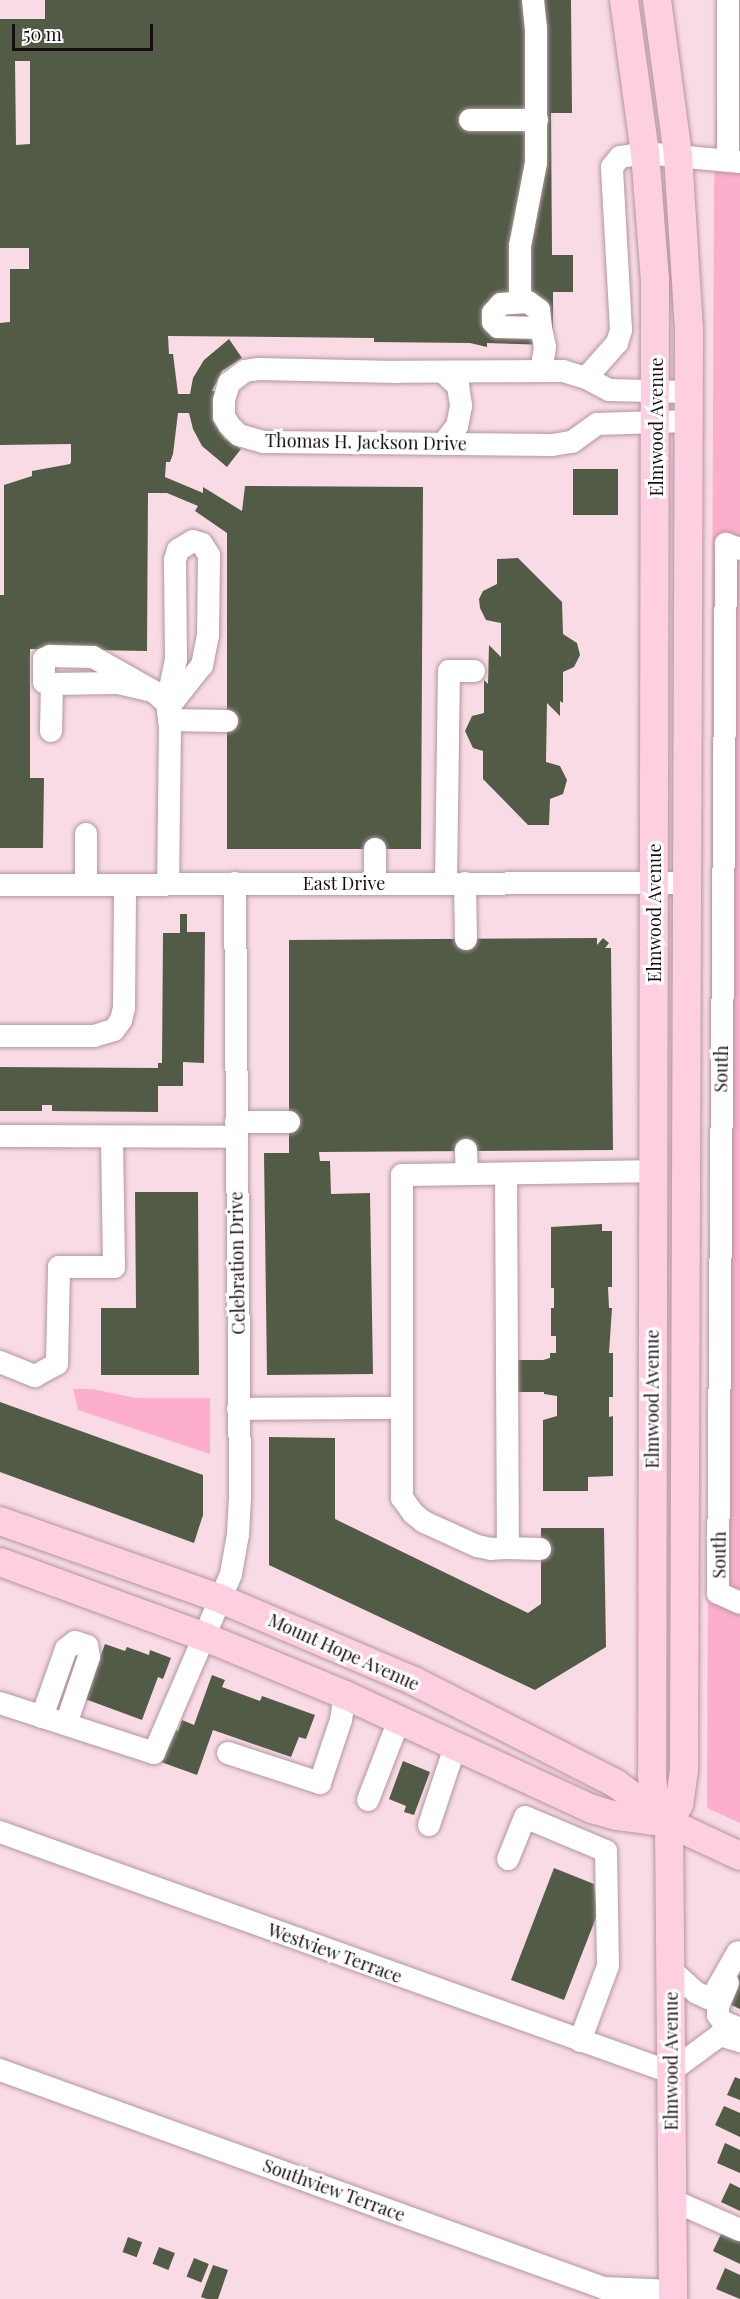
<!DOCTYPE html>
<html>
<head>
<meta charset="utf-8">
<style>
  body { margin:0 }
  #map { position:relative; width:740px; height:2299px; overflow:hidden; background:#f9dbe5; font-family:"Playfair Display",serif }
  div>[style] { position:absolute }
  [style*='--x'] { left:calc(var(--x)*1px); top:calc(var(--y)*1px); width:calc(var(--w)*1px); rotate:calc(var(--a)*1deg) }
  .green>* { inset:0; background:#fcaecc }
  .building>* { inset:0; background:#515b46; transform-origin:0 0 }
  .roads { filter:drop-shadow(0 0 2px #b296a0) drop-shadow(0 0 2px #b296a0) }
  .minor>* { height:22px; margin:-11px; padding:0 11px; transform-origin:11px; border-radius:11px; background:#fff }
  .major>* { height:28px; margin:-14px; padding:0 14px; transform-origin:14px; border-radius:14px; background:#fecfe0 }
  span { translate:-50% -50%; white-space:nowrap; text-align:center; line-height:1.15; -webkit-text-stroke:6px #fff; paint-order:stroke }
  .street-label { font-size:18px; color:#170d11 }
  .scale { position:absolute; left:12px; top:24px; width:141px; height:27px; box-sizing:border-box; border:3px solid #170d11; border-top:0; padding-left:8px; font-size:18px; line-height:21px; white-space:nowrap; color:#170d11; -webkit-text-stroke:4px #fff; paint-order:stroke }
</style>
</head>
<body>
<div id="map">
  <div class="green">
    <div style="clip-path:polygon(720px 0,740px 0,740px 1823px,707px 1808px,714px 189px)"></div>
    <div style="clip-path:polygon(73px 1389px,92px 1389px,136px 1398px,210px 1398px,210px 1454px,78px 1410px)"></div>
  </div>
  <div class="building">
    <div style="clip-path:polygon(evenodd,45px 0,571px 0,572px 113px,551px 113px,552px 255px,573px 255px,573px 292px,553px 292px,553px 345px,487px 343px,487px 347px,470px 343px,374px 342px,374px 338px,168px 336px,169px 354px,173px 354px,178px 394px,190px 394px,193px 378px,204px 360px,229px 339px,242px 358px,222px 371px,212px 391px,215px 391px,215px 419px,212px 419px,216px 426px,225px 439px,241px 449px,227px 467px,202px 446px,193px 429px,189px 413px,178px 413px,173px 454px,170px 462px,166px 462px,165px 477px,203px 493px,203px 487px,242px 511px,245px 486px,423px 487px,421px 849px,227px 849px,227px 533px,195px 511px,198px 506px,167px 493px,148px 493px,147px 651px,30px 649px,30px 778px,44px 778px,43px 848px,0 848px,0 595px,4px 595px,4px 485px,32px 476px,32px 471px,70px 464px,71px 462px,71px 444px,0 445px,0 323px,10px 322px,10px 269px,29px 269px,29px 248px,0 248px,0 19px,45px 19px,45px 0,15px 61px,30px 61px,30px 144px,16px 145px,15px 61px)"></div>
    <div style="left:573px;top:469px;width:45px;height:46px"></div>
    <div style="clip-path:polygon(518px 558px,562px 602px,563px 634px,577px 643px,580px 655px,574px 667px,563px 672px,563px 703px,560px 701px,560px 716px,547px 703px,546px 762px,560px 766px,567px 780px,563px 794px,550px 799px,549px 825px,528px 825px,483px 779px,483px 751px,473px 748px,465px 731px,472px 716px,484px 713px,484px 680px,488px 684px,489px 645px,501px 657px,501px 623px,486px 620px,480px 608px,479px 599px,483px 591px,497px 584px,497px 559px)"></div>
    <div style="clip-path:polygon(180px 914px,187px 914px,187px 932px,205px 932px,204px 1063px,183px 1062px,183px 1086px,158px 1086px,158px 1112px,52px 1111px,52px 1105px,42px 1105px,42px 1111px,0 1111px,0 1067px,158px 1068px,158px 1063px,162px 1063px,163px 933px,180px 933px)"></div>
    <div style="clip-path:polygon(597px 938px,597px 945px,603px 938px,609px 943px,605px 948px,611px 948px,613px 1150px,319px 1152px,320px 1161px,330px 1161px,331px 1194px,370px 1193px,373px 1374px,267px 1375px,264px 1153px,289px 1153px,289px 940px)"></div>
    <div style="clip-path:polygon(135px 1192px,198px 1192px,199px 1375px,101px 1375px,101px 1308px,136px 1308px)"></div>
    <div style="clip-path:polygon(602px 1224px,602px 1231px,612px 1231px,612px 1287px,608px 1287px,609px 1308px,612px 1308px,609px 1353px,613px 1353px,613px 1397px,609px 1397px,609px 1417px,613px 1416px,613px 1476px,588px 1477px,588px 1491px,543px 1491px,543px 1420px,557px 1416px,557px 1396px,544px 1394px,544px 1392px,517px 1392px,517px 1360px,543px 1360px,550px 1358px,550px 1353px,556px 1353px,556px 1336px,551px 1336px,551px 1308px,554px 1308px,554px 1288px,551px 1288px,551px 1227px)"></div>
    <div style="clip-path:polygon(0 1402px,203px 1475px,203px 1515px,194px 1543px,0 1472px)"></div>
    <div style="clip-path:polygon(269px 1437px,335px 1438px,335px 1519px,528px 1613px,541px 1604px,541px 1528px,604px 1528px,606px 1647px,535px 1690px,269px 1565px)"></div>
    <div style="clip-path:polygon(105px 1644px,125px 1651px,127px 1647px,149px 1655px,150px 1650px,171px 1658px,163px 1679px,158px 1677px,142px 1720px,85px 1699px)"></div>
    <div style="clip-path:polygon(212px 1675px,225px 1680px,222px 1687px,260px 1701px,262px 1696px,315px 1715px,306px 1739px,299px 1737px,291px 1757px,213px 1730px,197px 1775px,161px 1762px,172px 1729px,178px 1731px,182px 1720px,194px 1725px)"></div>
    <div style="clip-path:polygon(403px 1761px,430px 1772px,414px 1815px,404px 1812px,406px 1806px,389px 1799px)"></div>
    <div style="clip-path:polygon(554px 1868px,594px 1884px,597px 1915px,564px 2000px,511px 1980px)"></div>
    <div style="clip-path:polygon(740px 1973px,740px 2009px,727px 2003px)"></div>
    <div style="clip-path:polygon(735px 2077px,740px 2079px,740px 2100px,727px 2095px)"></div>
    <div style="clip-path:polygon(724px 2106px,740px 2113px,740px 2137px,715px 2125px)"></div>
    <div style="clip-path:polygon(725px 2143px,740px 2150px,740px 2173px,717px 2163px)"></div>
    <div style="clip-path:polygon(730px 2183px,740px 2188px,740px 2211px,721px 2202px)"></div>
    <div style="clip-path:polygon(723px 2230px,740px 2238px,740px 2264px,713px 2251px)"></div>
    <div style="left:128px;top:2237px;width:15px;height:16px;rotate:20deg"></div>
    <div style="left:159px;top:2247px;width:17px;height:18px;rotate:21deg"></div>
    <div style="left:194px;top:2258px;width:16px;height:20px;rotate:22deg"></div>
    <div style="clip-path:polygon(213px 2265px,228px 2270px,218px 2299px,207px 2299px,201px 2297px)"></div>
    <div style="clip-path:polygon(725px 2268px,740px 2275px,740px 2299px,716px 2289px)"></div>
  </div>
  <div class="roads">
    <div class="minor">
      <div style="--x:728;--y:0;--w:160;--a:90"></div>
      <div style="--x:470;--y:120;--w:67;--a:0"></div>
      <div style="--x:520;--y:302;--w:56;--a:-90"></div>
      <div style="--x:520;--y:246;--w:85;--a:-79.1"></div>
      <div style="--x:536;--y:163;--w:134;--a:-90"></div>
      <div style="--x:536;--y:29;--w:29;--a:-96"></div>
      <div style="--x:541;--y:328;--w:18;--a:-96"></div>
      <div style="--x:539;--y:310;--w:14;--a:-144"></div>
      <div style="--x:528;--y:302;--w:27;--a:176"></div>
      <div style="--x:501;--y:304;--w:12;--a:132"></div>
      <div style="--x:493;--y:313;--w:9;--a:90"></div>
      <div style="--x:493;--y:322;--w:7;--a:45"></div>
      <div style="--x:498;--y:327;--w:43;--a:1.3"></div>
      <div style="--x:541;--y:328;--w:19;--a:78"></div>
      <div style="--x:545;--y:347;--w:24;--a:99"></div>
      <div style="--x:443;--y:372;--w:21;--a:43"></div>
      <div style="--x:458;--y:386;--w:20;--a:81"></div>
      <div style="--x:461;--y:406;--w:20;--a:101"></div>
      <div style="--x:457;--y:426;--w:23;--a:128"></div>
      <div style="--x:586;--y:378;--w:47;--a:-48.5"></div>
      <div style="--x:617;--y:343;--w:14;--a:-73"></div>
      <div style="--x:621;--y:330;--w:163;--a:-93.2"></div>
      <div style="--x:612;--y:167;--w:13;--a:-51"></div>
      <div style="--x:620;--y:157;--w:25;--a:-9"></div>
      <div style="--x:645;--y:153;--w:95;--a:5.4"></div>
      <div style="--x:688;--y:392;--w:79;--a:-178.5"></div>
      <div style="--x:609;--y:390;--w:26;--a:-152"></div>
      <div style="--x:586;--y:378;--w:24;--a:-163"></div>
      <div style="--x:563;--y:371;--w:166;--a:179.7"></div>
      <div style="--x:397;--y:372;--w:138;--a:-178.8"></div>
      <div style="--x:259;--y:369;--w:14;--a:172"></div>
      <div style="--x:245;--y:371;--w:20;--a:143"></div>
      <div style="--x:229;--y:383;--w:19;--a:106"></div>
      <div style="--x:224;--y:401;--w:15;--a:90"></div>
      <div style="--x:224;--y:416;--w:10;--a:61"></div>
      <div style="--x:229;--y:425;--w:14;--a:45"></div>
      <div style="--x:239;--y:435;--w:26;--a:16"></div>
      <div style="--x:264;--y:442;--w:288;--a:0.6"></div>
      <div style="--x:552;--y:445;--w:20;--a:-9"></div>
      <div style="--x:572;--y:442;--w:31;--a:-36"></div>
      <div style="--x:597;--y:424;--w:92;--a:-1.9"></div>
      <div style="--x:740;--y:549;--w:15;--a:-160"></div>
      <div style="--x:726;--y:544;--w:1049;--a:90.44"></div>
      <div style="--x:718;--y:1593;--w:24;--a:24"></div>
      <div style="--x:153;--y:691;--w:37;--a:-167"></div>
      <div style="--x:117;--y:683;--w:65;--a:179.1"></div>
      <div style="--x:52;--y:684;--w:8;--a:-166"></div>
      <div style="--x:44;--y:682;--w:23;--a:-90"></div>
      <div style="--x:44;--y:659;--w:7;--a:-27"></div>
      <div style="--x:50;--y:656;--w:43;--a:1.3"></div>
      <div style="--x:93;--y:657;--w:69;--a:29.5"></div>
      <div style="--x:153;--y:691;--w:18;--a:41"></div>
      <div style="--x:167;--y:703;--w:23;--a:83"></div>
      <div style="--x:170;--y:726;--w:158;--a:90.7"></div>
      <div style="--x:167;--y:703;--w:45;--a:-78.4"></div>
      <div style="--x:176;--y:659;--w:99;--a:-90.6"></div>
      <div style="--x:175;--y:560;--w:10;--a:-73"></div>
      <div style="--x:178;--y:550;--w:17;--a:-31"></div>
      <div style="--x:193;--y:541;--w:9;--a:18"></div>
      <div style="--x:202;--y:544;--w:13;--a:58"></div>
      <div style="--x:209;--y:555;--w:80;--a:90.7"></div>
      <div style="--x:208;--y:635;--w:31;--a:101"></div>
      <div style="--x:202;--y:665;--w:55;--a:128.3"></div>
      <div style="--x:169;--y:720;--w:58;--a:1"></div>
      <div style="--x:51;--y:731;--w:47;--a:-88.8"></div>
      <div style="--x:86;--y:834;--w:50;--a:90"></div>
      <div style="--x:375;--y:849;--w:34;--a:90"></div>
      <div style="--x:446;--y:883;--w:212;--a:-89.2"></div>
      <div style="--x:449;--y:671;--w:25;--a:0"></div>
      <div style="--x:465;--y:883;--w:56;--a:89"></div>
      <div style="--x:0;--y:885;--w:687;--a:-0.17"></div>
      <div style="--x:0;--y:1036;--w:94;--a:0"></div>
      <div style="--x:94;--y:1036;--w:21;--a:-17"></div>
      <div style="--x:114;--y:1030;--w:12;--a:-55"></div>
      <div style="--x:121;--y:1020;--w:12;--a:-76"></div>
      <div style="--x:124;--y:1008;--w:123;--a:-89.5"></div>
      <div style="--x:236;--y:1122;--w:53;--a:0"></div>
      <div style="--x:0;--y:1136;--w:235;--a:0.2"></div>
      <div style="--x:466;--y:1150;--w:24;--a:88"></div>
      <div style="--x:506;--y:1174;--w:374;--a:89.7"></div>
      <div style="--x:508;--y:1548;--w:17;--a:177"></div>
      <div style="--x:491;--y:1549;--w:14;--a:-168"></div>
      <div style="--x:477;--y:1546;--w:58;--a:-155.6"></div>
      <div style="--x:424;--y:1522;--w:14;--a:-141"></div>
      <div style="--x:413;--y:1513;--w:19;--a:-126"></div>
      <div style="--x:402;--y:1498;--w:323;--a:-90"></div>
      <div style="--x:402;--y:1175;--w:250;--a:-0.9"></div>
      <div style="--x:0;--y:1362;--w:38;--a:22"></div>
      <div style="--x:35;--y:1376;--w:25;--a:-29"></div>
      <div style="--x:57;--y:1364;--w:97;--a:-88.8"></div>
      <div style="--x:59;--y:1267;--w:55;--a:0"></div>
      <div style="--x:114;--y:1267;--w:130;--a:-90.9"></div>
      <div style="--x:238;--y:1409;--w:162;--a:-0.4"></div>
      <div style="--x:508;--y:1548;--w:32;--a:2"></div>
      <div style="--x:0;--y:1703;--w:162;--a:18"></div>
      <div style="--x:154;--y:1753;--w:195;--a:-66.7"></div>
      <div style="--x:231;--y:1574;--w:40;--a:-80"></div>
      <div style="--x:238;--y:1535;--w:39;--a:-87"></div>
      <div style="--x:240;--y:1496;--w:613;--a:-90.47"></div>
      <div style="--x:42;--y:1717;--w:72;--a:-70.6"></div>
      <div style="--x:66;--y:1649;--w:11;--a:-38"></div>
      <div style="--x:75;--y:1642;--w:13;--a:18"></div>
      <div style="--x:87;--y:1646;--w:11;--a:80"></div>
      <div style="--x:89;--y:1657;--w:71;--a:108.9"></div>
      <div style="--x:228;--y:1753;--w:97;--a:18.1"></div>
      <div style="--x:320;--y:1783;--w:66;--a:-71.6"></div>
      <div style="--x:341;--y:1720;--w:25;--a:-81"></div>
      <div style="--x:368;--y:1800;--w:86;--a:-68.8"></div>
      <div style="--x:429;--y:1825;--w:82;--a:-71.6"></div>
      <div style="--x:0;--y:1832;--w:712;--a:19.71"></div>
      <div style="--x:670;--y:2072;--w:62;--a:-36.5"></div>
      <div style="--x:720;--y:2035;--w:21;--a:17"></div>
      <div style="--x:508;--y:1859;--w:45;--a:-68"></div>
      <div style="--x:525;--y:1817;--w:88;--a:22.8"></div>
      <div style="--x:606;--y:1851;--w:115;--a:89"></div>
      <div style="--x:608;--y:1966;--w:80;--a:110.5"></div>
      <div style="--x:670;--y:1969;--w:36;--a:42"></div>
      <div style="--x:697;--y:1993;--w:12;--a:24"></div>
      <div style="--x:708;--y:1998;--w:7;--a:-34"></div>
      <div style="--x:714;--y:1994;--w:48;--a:-60.3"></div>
      <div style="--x:728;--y:1983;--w:25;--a:113"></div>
      <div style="--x:718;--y:2006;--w:9;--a:90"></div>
      <div style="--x:718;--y:2015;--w:9;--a:54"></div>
      <div style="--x:723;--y:2022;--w:18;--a:22"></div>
      <div style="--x:0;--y:2070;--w:642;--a:19.85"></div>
      <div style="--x:604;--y:2288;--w:68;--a:2.5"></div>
      <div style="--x:672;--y:2200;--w:74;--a:23.8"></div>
    </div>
    <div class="major">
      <div style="--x:624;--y:0;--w:154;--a:82.2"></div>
      <div style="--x:645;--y:153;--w:126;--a:85.5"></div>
      <div style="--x:655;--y:279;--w:1496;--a:90.11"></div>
      <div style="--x:652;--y:1775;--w:21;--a:85"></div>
      <div style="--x:654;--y:1796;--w:31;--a:61"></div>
      <div style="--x:669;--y:1823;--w:476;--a:89.5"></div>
      <div style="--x:657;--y:0;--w:156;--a:82.3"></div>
      <div style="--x:678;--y:155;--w:175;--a:86.4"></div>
      <div style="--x:689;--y:330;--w:1440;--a:90.2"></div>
      <div style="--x:684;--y:1770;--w:34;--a:98"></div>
      <div style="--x:679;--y:1804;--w:21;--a:118"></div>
      <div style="--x:0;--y:1521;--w:234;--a:19.4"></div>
      <div style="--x:221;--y:1599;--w:210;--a:23"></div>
      <div style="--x:414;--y:1681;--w:225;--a:26.9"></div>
      <div style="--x:615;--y:1783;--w:67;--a:36.5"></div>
      <div style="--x:669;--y:1823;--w:78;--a:24.9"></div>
      <div style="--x:0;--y:1562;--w:218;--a:20.1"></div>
      <div style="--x:205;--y:1637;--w:152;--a:22.5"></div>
      <div style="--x:345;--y:1695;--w:272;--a:24.8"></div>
      <div style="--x:592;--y:1809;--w:26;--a:16"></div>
      <div style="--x:617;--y:1816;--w:52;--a:7.7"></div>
    </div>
  </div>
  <div class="street-label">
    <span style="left:656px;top:427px;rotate:-90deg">Elmwood Avenue</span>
    <span style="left:366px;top:442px;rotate:1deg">Thomas H. Jackson Drive</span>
    <span style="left:344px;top:883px">East Drive</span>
    <span style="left:654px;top:913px;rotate:-90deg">Elmwood Avenue</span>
    <span style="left:721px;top:1069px;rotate:-89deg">South</span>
    <span style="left:237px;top:1263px;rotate:-91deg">Celebration Drive</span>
    <span style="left:652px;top:1399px;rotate:-90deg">Elmwood Avenue</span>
    <span style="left:719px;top:1555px;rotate:-90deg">South</span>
    <span style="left:344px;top:1652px;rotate:24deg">Mount Hope Avenue</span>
    <span style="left:335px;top:1953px;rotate:20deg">Westview Terrace</span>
    <span style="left:671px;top:2061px;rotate:-90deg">Elmwood Avenue</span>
    <span style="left:334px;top:2190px;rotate:20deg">Southview Terrace</span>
  </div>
  <div class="scale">50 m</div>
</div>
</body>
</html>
